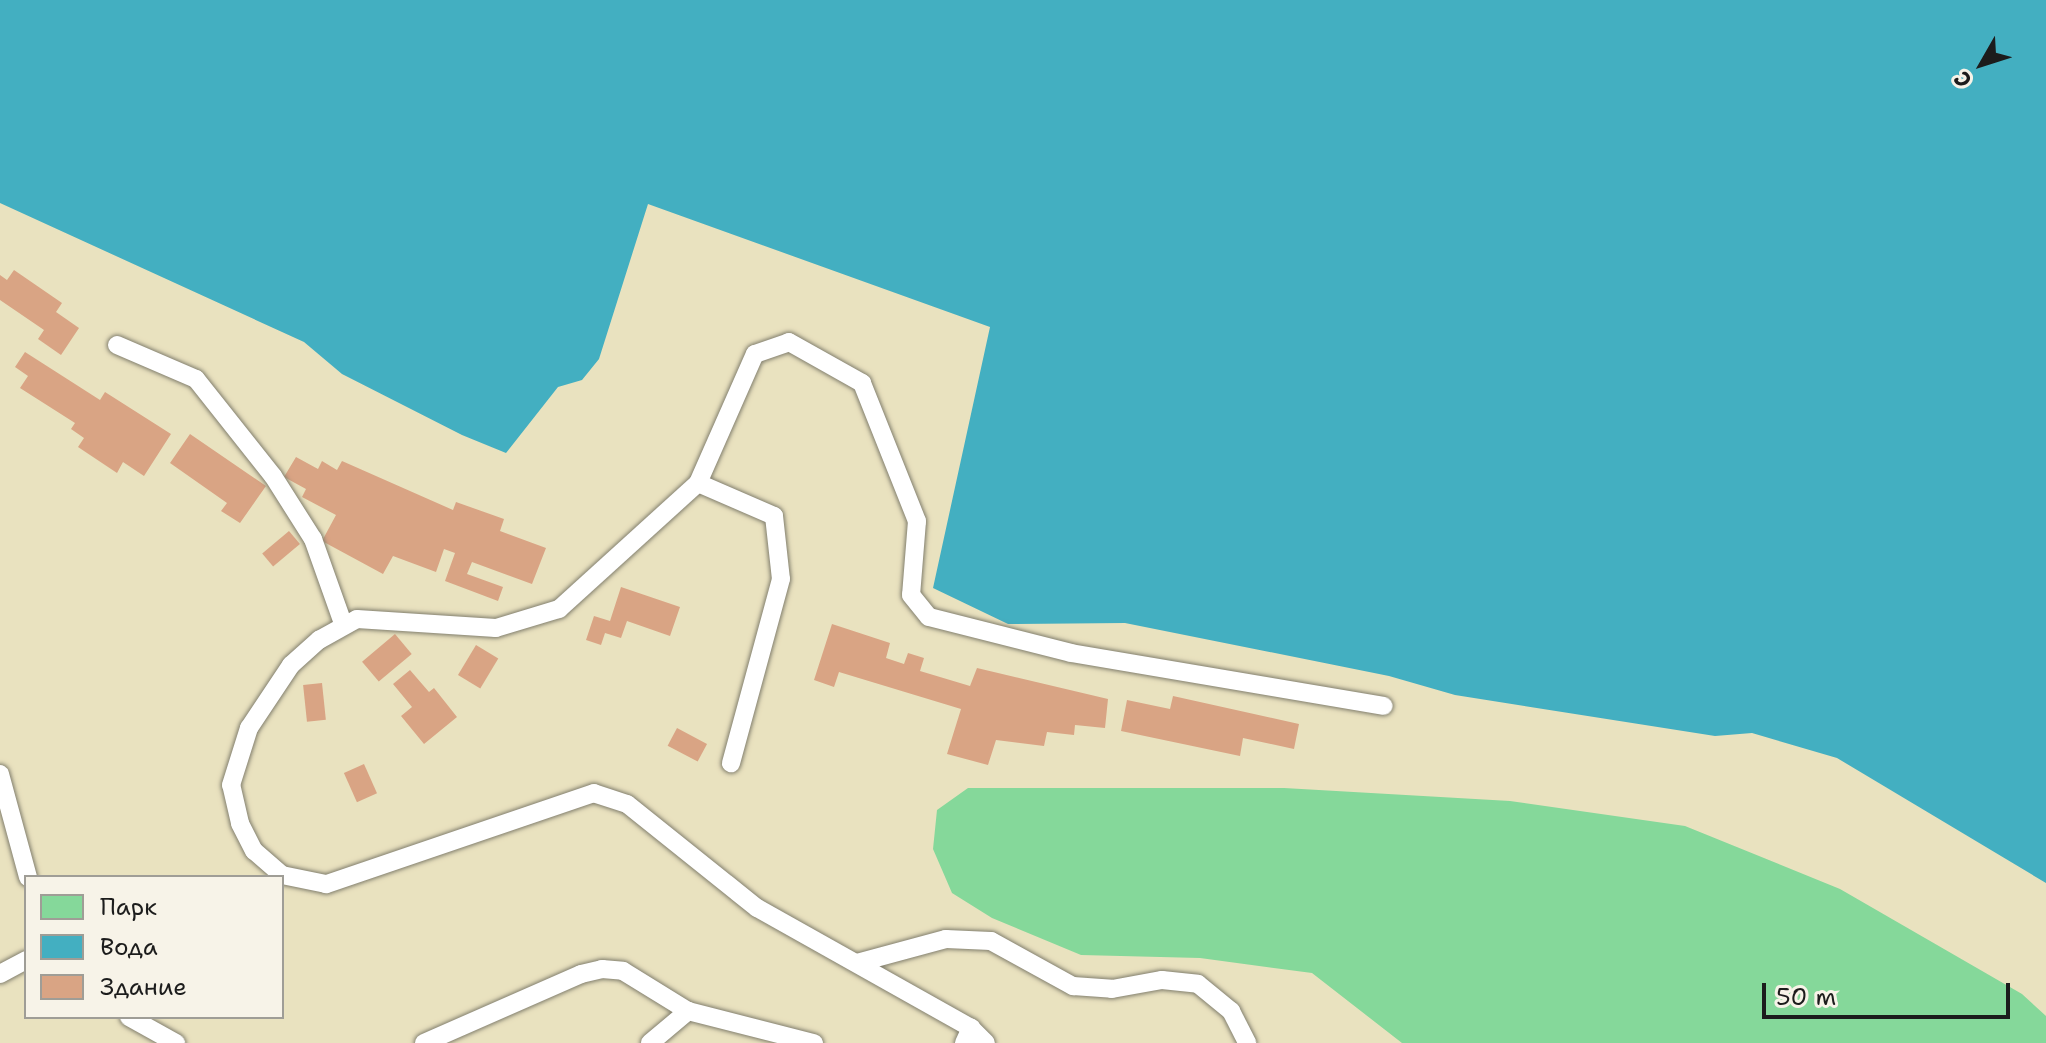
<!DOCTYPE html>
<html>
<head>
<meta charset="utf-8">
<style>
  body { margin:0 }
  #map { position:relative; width:2046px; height:1043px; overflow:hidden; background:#e9e2bf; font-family:"Shantell Sans",sans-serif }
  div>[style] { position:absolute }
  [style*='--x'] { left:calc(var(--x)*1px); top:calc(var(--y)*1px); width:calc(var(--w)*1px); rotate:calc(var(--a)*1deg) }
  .green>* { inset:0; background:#85d89a }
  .water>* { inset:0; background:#43afc1 }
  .building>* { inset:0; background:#d9a484; transform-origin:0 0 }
  .roads { filter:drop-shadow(0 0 2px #827f6e) drop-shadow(0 0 2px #827f6e) }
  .service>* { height:18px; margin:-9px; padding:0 9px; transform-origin:9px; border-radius:9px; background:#fff }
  span { translate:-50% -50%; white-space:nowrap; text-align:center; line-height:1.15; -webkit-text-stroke:7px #f7f3e8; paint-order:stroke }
  .legend { position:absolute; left:24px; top:875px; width:260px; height:144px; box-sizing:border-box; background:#f7f3e8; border:2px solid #9f9d96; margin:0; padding:10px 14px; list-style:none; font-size:24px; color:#1c1c1c }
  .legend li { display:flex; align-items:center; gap:16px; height:40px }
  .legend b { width:40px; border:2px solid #9f9d96 }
  .north { position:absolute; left:1942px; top:24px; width:80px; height:80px; -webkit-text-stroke:6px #f7f3e8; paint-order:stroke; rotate:231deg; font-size:22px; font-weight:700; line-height:32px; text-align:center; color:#1c1c1c }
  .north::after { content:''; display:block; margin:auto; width:28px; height:36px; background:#1c1c1c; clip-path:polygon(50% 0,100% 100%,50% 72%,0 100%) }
  .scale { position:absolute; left:1762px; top:983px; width:248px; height:36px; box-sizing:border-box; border:4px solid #1c1c1c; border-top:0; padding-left:10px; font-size:24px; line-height:28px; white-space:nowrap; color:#1c1c1c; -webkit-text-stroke:6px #f7f3e8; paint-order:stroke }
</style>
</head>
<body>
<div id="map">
  <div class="green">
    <div style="clip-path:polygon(968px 788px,1284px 788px,1510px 801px,1685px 826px,1840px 889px,2022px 994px,2046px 1016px,2046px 1043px,1402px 1043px,1312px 973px,1200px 958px,1081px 955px,992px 918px,952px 893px,933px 849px,937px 810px)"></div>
  </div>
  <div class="water">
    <div style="clip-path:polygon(0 0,2046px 0,2046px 883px,1837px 758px,1752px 733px,1715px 736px,1455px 695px,1389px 676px,1125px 623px,1008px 624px,933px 588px,990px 327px,648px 204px,599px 359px,582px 380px,558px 387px,506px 453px,462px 435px,342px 374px,304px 342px,0 203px)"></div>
  </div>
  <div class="building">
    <div style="clip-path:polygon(14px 270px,62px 303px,56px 312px,79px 328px,61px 355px,38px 339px,44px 330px,0 300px,0 275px,7px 280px)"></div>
    <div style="clip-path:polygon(25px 352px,100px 400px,105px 392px,171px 434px,144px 476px,123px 462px,117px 473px,78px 447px,84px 438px,71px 429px,75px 423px,20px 388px,28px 376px,15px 367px)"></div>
    <div style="clip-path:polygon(190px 434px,266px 486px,240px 523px,221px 511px,227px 503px,170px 463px)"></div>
    <div style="clip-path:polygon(296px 457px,318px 469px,322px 461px,337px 470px,342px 461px,453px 510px,456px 502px,504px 519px,500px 531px,546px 548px,532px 584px,472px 562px,467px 574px,503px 587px,498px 601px,445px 581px,455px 553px,444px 549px,436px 572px,393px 556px,383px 574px,322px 541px,336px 515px,302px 497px,306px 489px,284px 477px)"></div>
    <div style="left:289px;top:531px;width:17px;height:35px;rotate:50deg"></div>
    <div style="clip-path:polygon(621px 587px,680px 607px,670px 636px,627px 621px,621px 638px,605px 633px,601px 645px,586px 640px,594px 616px,610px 621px)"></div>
    <div style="clip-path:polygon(832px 624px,890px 643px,886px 658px,904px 664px,908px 653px,924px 658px,920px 671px,970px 686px,977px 668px,1108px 699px,1105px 728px,1075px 725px,1074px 735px,1047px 732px,1044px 746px,996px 740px,988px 765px,947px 754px,961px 709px,839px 672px,834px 687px,814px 680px)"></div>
    <div style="left:395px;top:634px;width:26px;height:43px;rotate:50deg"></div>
    <div style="left:476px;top:645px;width:26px;height:35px;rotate:31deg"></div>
    <div style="clip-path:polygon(410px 670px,429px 692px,434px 688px,457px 717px,424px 744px,401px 716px,412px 707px,393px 684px)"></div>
    <div style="left:322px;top:683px;width:37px;height:19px;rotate:84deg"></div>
    <div style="clip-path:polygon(1173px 696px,1299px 724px,1294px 749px,1243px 738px,1240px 756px,1121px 731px,1127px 700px,1170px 709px)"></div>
    <div style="left:677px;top:728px;width:34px;height:20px;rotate:28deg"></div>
    <div style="left:364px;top:764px;width:32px;height:22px;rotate:66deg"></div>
  </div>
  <div class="roads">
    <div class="service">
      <div style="--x:117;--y:345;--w:86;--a:23.3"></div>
      <div style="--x:196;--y:379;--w:124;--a:51.6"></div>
      <div style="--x:273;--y:476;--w:75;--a:57.6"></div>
      <div style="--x:313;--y:539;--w:92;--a:70.4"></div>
      <div style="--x:698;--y:483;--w:83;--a:23.5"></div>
      <div style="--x:774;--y:516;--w:63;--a:83.7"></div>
      <div style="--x:781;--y:579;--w:191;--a:105.2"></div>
      <div style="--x:0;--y:774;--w:107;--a:74.8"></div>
      <div style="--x:857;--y:963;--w:92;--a:-15.1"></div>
      <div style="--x:946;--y:939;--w:45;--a:2.5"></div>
      <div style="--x:991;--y:941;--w:94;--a:28.8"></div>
      <div style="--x:1073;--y:986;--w:39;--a:4"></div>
      <div style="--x:1112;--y:989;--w:51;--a:-10.2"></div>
      <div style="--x:1162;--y:980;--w:36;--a:6"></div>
      <div style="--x:1198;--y:984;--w:43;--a:39.3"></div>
      <div style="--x:1231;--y:1011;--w:36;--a:63"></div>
      <div style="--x:0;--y:974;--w:30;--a:-28"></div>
      <div style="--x:129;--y:1017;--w:54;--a:29"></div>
      <div style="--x:971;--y:1028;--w:21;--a:45"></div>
      <div style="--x:424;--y:1043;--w:171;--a:-23.7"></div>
      <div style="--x:581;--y:974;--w:22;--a:-13"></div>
      <div style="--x:602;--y:969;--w:21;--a:5"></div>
      <div style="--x:623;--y:971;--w:76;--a:31.6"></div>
      <div style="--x:688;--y:1011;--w:130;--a:14.3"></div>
      <div style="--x:650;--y:1043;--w:50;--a:-40.1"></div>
      <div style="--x:964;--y:1043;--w:17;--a:-65"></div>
      <div style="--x:971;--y:1028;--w:245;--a:-150.7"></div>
      <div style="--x:757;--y:908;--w:166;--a:-141.3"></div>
      <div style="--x:627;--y:804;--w:35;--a:-162"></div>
      <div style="--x:594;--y:793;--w:283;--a:161.2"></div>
      <div style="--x:326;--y:884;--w:45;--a:-168.4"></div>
      <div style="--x:282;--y:875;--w:37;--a:-139"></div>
      <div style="--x:254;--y:851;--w:31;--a:-117"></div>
      <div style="--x:240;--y:823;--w:39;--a:-103"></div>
      <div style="--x:231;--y:785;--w:60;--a:-72.5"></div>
      <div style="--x:249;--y:728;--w:76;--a:-56.3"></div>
      <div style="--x:291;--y:665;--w:38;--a:-42"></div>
      <div style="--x:319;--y:640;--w:43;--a:-28.9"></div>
      <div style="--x:357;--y:619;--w:139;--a:3.7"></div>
      <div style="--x:496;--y:628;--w:66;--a:-16.8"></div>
      <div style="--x:559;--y:609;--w:188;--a:-42.2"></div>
      <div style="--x:698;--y:483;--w:141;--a:-66.2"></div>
      <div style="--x:755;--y:354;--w:36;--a:-19"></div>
      <div style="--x:789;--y:342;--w:84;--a:29.3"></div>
      <div style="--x:862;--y:383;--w:149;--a:68.3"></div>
      <div style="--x:917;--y:521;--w:74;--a:94.6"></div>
      <div style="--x:911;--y:595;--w:28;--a:51"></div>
      <div style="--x:929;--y:617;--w:146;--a:14.2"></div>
      <div style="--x:1071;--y:653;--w:317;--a:9.6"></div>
    </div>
  </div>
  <ul class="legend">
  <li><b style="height:22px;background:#85d89a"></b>Парк</li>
  <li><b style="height:22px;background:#43afc1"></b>Вода</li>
  <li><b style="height:22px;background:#d9a484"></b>Здание</li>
  </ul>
  <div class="north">С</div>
  <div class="scale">50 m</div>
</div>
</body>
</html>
